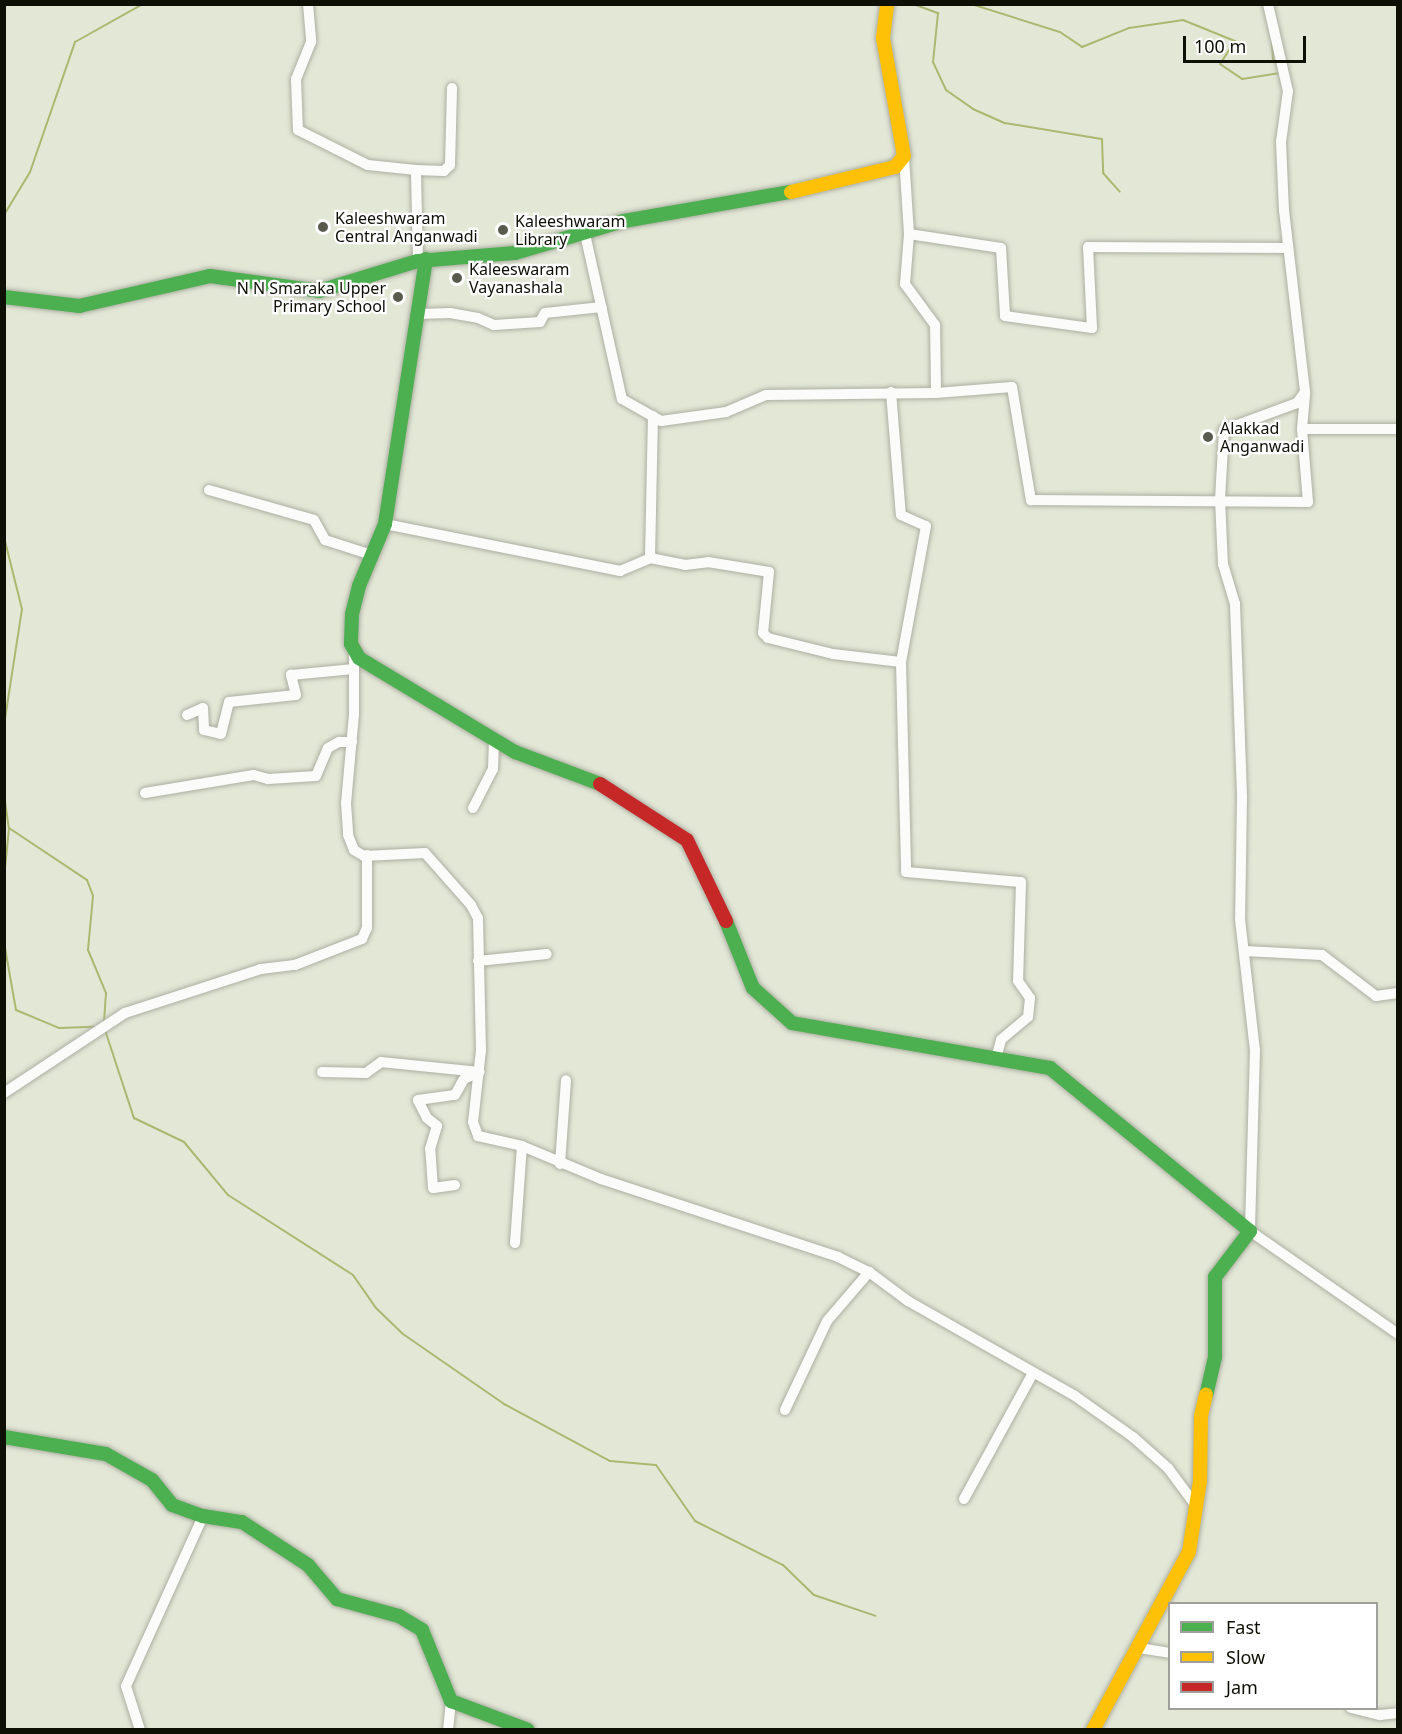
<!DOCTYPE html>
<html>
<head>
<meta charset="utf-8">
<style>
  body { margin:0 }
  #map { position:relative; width:1402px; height:1734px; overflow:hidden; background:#e3e7d6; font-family:"Noto Sans",sans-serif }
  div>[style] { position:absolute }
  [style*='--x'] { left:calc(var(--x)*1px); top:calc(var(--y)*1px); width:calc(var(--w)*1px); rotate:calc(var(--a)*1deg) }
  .stream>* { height:2px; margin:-1px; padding:0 1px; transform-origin:1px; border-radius:1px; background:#acb770 }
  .roads { filter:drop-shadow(0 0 2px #acafa2) drop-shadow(0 0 2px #acafa2) }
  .street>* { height:10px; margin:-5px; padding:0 5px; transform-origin:5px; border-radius:5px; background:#fbfbf9 }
  .fast>* { height:14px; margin:-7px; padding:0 7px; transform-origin:7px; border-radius:7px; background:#4caf50 }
  .slow>* { height:14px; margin:-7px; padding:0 7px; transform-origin:7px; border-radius:7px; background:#ffc107 }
  .jam>* { height:14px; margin:-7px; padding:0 7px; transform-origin:7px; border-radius:7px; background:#c62828 }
  .dots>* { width:16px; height:16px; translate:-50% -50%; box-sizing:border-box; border:3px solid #fff; border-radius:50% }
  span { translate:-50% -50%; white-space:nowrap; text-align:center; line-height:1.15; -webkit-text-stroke:4.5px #fff; paint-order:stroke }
  .poi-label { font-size:16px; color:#0e1006 }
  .left { translate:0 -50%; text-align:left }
  .right { translate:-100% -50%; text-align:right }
  .frame { position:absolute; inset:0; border:6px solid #0e1006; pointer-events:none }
  .legend { position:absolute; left:1168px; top:1602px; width:210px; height:108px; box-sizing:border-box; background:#fff; border:2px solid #9f9f9b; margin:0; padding:8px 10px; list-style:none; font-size:18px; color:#0e1006 }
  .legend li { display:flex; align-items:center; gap:12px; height:30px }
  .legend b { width:30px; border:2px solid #9f9f9b }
  .scale { position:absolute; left:1183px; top:36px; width:123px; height:27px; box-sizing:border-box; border:3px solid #0e1006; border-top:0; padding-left:8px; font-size:18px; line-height:21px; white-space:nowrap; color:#0e1006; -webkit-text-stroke:4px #fff; paint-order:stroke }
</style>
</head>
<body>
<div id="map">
  <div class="stream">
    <div style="--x:913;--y:4;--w:27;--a:20"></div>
    <div style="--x:938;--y:13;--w:49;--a:95.8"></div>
    <div style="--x:933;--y:62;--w:31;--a:65"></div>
    <div style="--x:946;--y:90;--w:33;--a:35"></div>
    <div style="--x:973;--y:109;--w:35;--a:24"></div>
    <div style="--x:1005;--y:123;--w:98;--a:9.4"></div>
    <div style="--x:1102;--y:139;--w:34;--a:88"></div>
    <div style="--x:1103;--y:173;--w:25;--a:48"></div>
    <div style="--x:971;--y:4;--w:93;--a:17.5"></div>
    <div style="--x:1060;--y:32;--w:27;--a:34"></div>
    <div style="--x:1082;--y:47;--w:51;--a:-22"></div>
    <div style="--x:1129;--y:28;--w:55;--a:-8.4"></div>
    <div style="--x:1183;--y:20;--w:56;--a:22"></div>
    <div style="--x:1235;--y:41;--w:27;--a:123"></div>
    <div style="--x:1220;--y:64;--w:27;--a:34"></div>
    <div style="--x:1242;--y:79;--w:37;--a:-9"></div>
    <div style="--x:1272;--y:41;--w:18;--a:87"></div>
    <div style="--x:1273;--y:59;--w:6;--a:51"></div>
    <div style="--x:4;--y:215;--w:50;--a:-58.8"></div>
    <div style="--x:30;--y:172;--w:138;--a:-70.9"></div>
    <div style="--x:75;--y:42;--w:78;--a:-29.2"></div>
    <div style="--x:4;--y:537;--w:74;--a:76"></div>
    <div style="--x:22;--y:609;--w:117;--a:98.8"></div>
    <div style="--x:4;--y:794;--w:34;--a:82"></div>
    <div style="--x:9;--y:828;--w:94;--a:33.7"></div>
    <div style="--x:87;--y:880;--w:17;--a:69"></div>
    <div style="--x:93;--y:896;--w:54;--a:95.3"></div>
    <div style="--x:88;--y:950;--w:47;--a:67.3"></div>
    <div style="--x:106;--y:993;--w:29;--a:94"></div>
    <div style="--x:4;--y:879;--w:51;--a:-84.4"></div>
    <div style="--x:4;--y:942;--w:69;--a:80"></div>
    <div style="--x:16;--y:1010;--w:47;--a:22.7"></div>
    <div style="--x:59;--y:1028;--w:35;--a:-2"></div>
    <div style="--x:105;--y:1030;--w:93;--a:71.8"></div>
    <div style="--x:134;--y:1118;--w:55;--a:25.6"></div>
    <div style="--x:184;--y:1142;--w:69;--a:50.3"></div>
    <div style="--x:228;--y:1195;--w:148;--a:32.6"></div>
    <div style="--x:353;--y:1275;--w:40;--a:55.1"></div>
    <div style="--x:376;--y:1308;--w:37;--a:44"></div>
    <div style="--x:403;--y:1334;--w:123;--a:34.7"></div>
    <div style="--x:504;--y:1404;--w:120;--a:28.3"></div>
    <div style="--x:610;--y:1461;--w:46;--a:5"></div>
    <div style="--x:656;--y:1465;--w:68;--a:55.1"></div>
    <div style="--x:695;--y:1521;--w:98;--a:26.6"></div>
    <div style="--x:783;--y:1565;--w:43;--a:44.1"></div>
    <div style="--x:814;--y:1595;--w:65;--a:18.7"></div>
  </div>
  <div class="roads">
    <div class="street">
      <div style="--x:308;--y:4;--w:38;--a:85"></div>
      <div style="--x:311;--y:42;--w:40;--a:112"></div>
      <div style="--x:296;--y:79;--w:51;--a:87.8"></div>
      <div style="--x:298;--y:130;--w:78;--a:26.6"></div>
      <div style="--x:368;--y:165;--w:48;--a:5.9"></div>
      <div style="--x:1268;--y:4;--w:89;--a:77.1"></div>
      <div style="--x:1288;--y:91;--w:51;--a:97.8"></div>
      <div style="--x:1281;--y:142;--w:68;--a:87.5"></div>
      <div style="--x:1284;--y:210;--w:183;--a:83.4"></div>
      <div style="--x:1305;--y:392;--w:14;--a:126"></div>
      <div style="--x:1297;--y:403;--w:78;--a:159.7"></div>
      <div style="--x:1224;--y:430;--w:69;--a:93.3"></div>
      <div style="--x:1220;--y:499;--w:65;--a:87.4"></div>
      <div style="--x:1223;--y:564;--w:42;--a:73.3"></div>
      <div style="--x:1235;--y:604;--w:194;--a:87.9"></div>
      <div style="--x:1242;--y:798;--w:121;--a:90.9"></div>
      <div style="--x:1240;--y:919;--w:132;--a:83.5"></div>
      <div style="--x:1255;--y:1050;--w:181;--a:91.6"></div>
      <div style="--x:1250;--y:1231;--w:180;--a:34.8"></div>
      <div style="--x:585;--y:234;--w:169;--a:77.4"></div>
      <div style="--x:622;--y:399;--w:45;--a:29.4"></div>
      <div style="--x:661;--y:421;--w:66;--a:-7.9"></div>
      <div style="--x:726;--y:412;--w:43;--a:-23"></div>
      <div style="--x:766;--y:395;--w:170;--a:-0.7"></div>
      <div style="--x:936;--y:393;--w:68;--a:-90.8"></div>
      <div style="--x:935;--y:325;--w:51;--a:-126.2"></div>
      <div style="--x:905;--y:284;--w:50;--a:-85.4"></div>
      <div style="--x:909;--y:234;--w:78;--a:-93.7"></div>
      <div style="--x:909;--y:234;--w:93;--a:8.7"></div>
      <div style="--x:1001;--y:248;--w:68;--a:86.6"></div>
      <div style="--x:1005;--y:316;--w:88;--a:7.9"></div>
      <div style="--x:1092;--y:328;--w:81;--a:-92.8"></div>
      <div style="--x:1088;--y:247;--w:200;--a:0.3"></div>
      <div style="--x:418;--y:261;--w:91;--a:-91.3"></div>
      <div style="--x:416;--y:170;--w:28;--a:2"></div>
      <div style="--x:444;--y:171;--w:8;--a:-45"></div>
      <div style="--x:450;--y:165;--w:77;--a:-88.5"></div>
      <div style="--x:418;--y:314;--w:32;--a:-2"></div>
      <div style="--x:450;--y:313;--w:28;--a:10"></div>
      <div style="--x:478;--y:318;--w:17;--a:24"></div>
      <div style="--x:494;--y:325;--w:46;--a:-3.7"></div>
      <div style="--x:540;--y:322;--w:10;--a:-61"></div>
      <div style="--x:545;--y:313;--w:57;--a:-6"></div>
      <div style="--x:891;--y:392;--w:123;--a:85.4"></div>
      <div style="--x:901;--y:515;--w:27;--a:24"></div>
      <div style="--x:926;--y:526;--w:138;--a:100.4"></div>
      <div style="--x:936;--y:393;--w:76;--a:-4.5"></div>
      <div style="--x:1012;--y:387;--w:115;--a:80.5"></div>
      <div style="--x:1031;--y:500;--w:277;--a:0.4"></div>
      <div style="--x:1308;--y:502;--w:73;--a:-94.7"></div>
      <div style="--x:1302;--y:429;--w:96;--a:0"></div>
      <div style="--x:1302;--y:429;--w:37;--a:-85"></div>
      <div style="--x:209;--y:490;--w:109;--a:15.9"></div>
      <div style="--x:314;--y:520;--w:23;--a:61"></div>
      <div style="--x:325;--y:540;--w:49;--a:17.7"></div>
      <div style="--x:385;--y:524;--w:240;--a:11.3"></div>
      <div style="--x:620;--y:571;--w:33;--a:-23"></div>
      <div style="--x:650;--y:558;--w:36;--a:11"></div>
      <div style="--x:685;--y:565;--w:23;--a:-7"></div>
      <div style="--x:708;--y:562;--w:62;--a:9.3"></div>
      <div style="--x:769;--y:572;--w:61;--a:95.6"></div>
      <div style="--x:763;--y:633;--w:7;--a:45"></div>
      <div style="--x:768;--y:638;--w:67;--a:13.8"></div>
      <div style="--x:833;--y:654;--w:68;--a:6.7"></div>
      <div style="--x:901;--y:662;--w:210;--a:88.6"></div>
      <div style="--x:906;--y:872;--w:115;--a:5"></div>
      <div style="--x:1021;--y:882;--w:99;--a:91.7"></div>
      <div style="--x:1018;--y:981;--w:21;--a:55"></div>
      <div style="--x:1030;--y:998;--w:19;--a:96"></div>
      <div style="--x:1028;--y:1017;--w:35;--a:140"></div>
      <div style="--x:1001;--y:1040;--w:20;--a:105"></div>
      <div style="--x:650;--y:558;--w:142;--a:-88.8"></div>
      <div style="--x:354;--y:653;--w:61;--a:90"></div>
      <div style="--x:354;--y:714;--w:89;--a:95.1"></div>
      <div style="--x:346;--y:803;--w:32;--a:86"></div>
      <div style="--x:348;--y:835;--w:16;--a:68"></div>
      <div style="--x:354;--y:850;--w:12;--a:31"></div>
      <div style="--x:364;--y:856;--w:61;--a:-2.8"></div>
      <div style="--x:425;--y:853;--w:69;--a:48.5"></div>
      <div style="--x:471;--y:905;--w:15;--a:62"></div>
      <div style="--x:478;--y:918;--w:132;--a:88.7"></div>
      <div style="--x:481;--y:1050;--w:72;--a:96.3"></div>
      <div style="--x:473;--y:1122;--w:15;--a:70"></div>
      <div style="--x:478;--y:1136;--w:45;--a:12.8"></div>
      <div style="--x:522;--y:1146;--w:86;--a:22.7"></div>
      <div style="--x:601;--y:1179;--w:250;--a:18.2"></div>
      <div style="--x:838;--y:1257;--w:34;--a:26"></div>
      <div style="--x:869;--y:1272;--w:49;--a:36.6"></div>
      <div style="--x:908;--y:1301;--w:192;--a:29.6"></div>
      <div style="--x:1075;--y:1396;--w:71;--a:35.3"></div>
      <div style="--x:1133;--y:1437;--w:47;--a:41.5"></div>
      <div style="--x:1168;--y:1468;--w:47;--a:53.6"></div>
      <div style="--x:187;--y:715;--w:17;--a:-24"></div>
      <div style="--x:203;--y:708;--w:22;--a:87"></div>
      <div style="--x:204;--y:730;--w:17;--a:13"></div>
      <div style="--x:221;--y:734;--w:33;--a:-76"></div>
      <div style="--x:229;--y:702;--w:67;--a:-6"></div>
      <div style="--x:296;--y:695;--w:21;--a:-104"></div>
      <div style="--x:291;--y:675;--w:63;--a:-5.4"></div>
      <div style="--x:145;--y:793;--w:110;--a:-9.4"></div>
      <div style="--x:254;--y:775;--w:15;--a:16"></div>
      <div style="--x:268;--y:779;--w:48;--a:-3.6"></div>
      <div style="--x:316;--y:776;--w:30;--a:-67"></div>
      <div style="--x:328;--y:748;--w:13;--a:-29"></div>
      <div style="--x:339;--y:742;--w:13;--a:0"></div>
      <div style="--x:473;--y:808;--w:44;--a:-62.9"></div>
      <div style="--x:493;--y:769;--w:30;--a:-88"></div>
      <div style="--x:1245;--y:951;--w:77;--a:3"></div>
      <div style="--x:1322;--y:955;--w:68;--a:37.2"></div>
      <div style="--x:1376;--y:996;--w:22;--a:-8"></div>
      <div style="--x:478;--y:961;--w:69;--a:-5.8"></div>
      <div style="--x:322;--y:1072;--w:44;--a:1.3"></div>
      <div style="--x:366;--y:1073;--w:19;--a:-36"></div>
      <div style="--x:381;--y:1062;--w:99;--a:5.8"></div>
      <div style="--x:4;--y:1093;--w:145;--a:-33.5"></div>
      <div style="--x:125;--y:1013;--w:143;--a:-17.9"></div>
      <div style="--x:261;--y:969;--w:34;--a:-7"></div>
      <div style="--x:295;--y:965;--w:72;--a:-21.2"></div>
      <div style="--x:362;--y:939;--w:12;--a:-66"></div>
      <div style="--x:367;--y:928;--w:73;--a:-90"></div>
      <div style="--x:560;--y:1164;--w:84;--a:-85.9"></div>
      <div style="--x:455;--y:1185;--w:22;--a:172"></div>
      <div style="--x:433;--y:1188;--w:39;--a:-94"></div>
      <div style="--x:430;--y:1149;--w:24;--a:-73"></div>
      <div style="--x:437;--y:1126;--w:13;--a:-141"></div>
      <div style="--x:427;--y:1118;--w:20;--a:-117"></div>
      <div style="--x:418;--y:1100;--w:37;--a:-8"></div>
      <div style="--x:455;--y:1095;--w:18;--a:-61"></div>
      <div style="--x:464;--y:1079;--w:17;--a:-25"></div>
      <div style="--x:515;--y:1243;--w:97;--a:-85.9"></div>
      <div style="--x:785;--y:1410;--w:98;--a:-64.7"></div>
      <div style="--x:827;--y:1321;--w:65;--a:-49.4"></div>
      <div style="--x:964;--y:1499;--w:144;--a:-61.3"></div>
      <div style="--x:1139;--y:1648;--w:31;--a:9"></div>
      <div style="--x:1351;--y:1708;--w:30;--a:14"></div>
      <div style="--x:1380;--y:1715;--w:18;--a:-6"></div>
      <div style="--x:140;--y:1730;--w:46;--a:-107.7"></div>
      <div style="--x:126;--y:1686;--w:187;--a:-65.6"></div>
      <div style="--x:448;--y:1730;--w:29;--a:-84"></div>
    </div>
    <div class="fast">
      <div style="--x:426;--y:259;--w:268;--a:98.8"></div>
      <div style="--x:385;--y:524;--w:67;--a:112.8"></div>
      <div style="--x:359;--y:586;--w:29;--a:104"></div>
      <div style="--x:352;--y:614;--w:30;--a:92"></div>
      <div style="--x:351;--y:644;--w:16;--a:60"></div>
      <div style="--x:359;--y:658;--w:182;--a:31.1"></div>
      <div style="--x:515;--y:752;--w:91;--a:20.6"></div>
      <div style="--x:4;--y:297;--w:76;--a:6.8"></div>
      <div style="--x:79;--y:306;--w:134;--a:-12.9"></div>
      <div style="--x:210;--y:276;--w:110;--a:7.8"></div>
      <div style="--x:319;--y:291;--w:103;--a:-16.9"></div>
      <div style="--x:418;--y:261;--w:97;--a:-4.7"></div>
      <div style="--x:515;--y:253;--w:114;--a:-16.4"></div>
      <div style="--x:624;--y:221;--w:169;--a:-9.9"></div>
      <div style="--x:726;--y:921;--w:72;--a:68.1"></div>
      <div style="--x:753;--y:988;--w:52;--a:41.9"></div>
      <div style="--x:792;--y:1023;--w:262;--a:9.9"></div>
      <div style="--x:1050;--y:1068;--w:258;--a:39.2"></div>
      <div style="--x:1250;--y:1231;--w:58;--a:127.3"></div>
      <div style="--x:1215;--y:1277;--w:80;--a:90"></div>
      <div style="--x:1215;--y:1357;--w:39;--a:103"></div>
      <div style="--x:4;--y:1437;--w:103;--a:9.5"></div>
      <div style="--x:106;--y:1454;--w:53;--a:29.5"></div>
      <div style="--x:152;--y:1480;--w:32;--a:51"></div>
      <div style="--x:172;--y:1505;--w:33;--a:20"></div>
      <div style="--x:203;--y:1516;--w:39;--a:9"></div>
      <div style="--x:242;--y:1522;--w:79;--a:33.1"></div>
      <div style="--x:308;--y:1565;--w:45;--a:49.5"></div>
      <div style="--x:337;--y:1599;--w:64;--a:15.3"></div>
      <div style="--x:399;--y:1616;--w:27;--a:31"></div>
      <div style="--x:422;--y:1630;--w:77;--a:67.8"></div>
      <div style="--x:451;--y:1701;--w:82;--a:20.6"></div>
    </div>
    <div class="slow">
      <div style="--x:791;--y:192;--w:107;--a:-13.5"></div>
      <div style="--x:895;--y:167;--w:14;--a:-51"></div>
      <div style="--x:904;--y:156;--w:120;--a:-100.1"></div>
      <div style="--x:883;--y:38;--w:34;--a:-83"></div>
      <div style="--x:1093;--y:1730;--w:202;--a:-61.7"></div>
      <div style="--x:1189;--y:1552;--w:72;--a:-81.2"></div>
      <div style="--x:1200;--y:1481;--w:65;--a:-89.1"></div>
      <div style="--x:1201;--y:1416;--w:22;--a:-77"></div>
    </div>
    <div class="jam">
      <div style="--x:600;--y:784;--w:103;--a:32.8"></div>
      <div style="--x:687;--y:840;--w:90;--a:64.3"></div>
    </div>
  </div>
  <div class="dots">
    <div style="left:323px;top:227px;background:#595b4f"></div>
    <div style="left:503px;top:230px;background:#595b4f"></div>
    <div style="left:457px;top:278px;background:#595b4f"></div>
    <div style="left:398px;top:297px;background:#595b4f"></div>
    <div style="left:1208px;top:437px;background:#595b4f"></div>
  </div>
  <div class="poi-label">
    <span class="left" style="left:335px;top:227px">Kaleeshwaram<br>Central Anganwadi</span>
    <span class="left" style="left:515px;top:230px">Kaleeshwaram<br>Library</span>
    <span class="left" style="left:469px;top:278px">Kaleeswaram<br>Vayanashala</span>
    <span class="right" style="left:386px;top:297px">N N Smaraka Upper<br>Primary School</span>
    <span class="left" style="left:1220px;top:437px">Alakkad<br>Anganwadi</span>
  </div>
  <div class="frame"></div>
  <ul class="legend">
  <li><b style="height:8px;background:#4caf50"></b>Fast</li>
  <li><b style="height:8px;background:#ffc107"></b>Slow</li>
  <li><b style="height:8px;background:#c62828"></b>Jam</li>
  </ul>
  <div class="scale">100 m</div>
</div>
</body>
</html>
